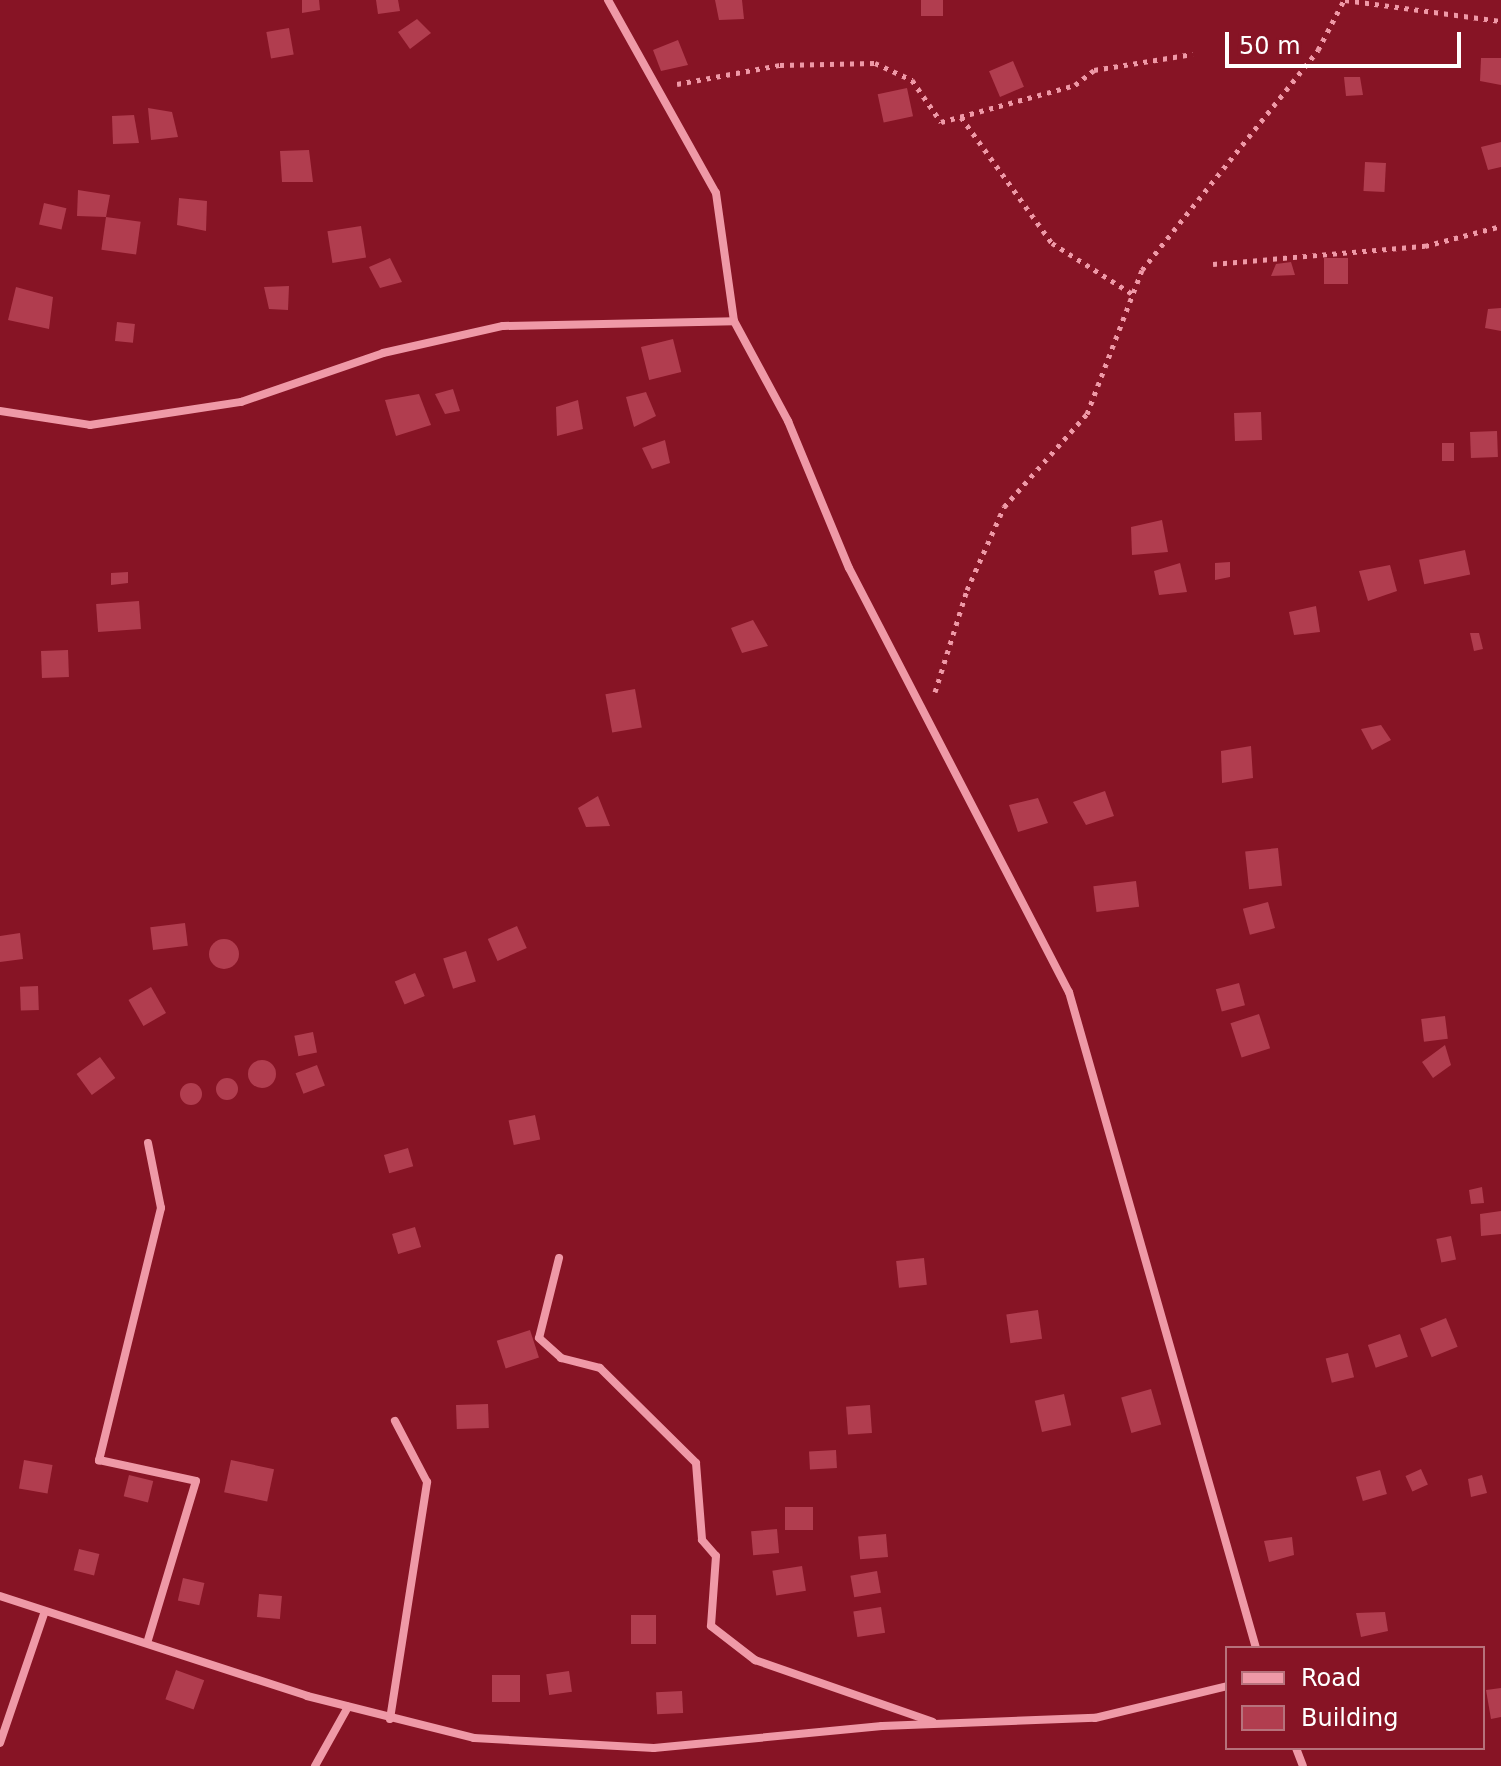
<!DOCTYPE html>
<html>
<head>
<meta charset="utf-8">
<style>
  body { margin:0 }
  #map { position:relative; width:1501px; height:1766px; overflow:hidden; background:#871425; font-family:"DejaVu Sans",sans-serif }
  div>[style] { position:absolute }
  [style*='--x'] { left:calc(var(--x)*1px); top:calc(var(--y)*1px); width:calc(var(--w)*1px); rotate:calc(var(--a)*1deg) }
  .building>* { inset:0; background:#b13d4f; transform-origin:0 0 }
  .round { border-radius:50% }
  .path>* { height:5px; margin-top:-2.5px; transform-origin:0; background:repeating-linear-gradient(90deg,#ef99a7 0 4px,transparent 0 10px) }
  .street>* { height:8px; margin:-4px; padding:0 4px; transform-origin:4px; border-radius:4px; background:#ef99a7 }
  span { translate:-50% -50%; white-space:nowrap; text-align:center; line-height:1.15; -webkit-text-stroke:8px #871425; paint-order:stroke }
  .legend { position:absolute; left:1225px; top:1646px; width:260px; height:104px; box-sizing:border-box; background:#871425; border:2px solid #b7727c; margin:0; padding:10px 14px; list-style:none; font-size:24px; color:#fff }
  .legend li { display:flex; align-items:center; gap:16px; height:40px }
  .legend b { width:40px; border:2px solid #b7727c }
  .scale { position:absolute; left:1225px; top:32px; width:236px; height:36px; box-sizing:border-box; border:4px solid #fff; border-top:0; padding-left:10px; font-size:24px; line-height:28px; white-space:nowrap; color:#fff; -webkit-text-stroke:6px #871425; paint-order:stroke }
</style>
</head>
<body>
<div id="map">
  <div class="building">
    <div style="clip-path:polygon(302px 0,319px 0,320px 10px,302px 13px)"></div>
    <div style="clip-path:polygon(376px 0,398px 0,400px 11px,378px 14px)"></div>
    <div style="clip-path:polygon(715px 0,742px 0,744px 19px,719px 20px)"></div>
    <div style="left:921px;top:0;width:22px;height:16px"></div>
    <div style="clip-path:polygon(417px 19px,431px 33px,410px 49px,398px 32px)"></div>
    <div style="left:289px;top:28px;width:27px;height:23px;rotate:80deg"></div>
    <div style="clip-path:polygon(678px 40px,688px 65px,661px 71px,653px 50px)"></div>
    <div style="clip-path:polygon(1481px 58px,1501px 58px,1501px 85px,1480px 81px)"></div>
    <div style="left:1013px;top:61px;width:28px;height:26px;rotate:67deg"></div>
    <div style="clip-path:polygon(1344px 77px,1360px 77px,1363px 95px,1346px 96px)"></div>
    <div style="left:907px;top:88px;width:29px;height:30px;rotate:78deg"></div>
    <div style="clip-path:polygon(148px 108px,172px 112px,178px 137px,151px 140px)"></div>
    <div style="clip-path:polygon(134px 115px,139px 143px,113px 144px,112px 116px)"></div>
    <div style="clip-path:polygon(1501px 142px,1501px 167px,1488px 170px,1481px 147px)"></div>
    <div style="clip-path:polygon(309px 150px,313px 182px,282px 182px,280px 151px)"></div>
    <div style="left:1365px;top:162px;width:21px;height:29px;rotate:3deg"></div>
    <div style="clip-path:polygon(78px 190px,110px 195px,106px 217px,77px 216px)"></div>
    <div style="clip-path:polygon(179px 198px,207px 201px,206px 231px,177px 225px)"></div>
    <div style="left:44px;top:203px;width:23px;height:22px;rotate:13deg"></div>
    <div style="left:106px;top:217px;width:35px;height:33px;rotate:8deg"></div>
    <div style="left:361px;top:226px;width:32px;height:34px;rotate:81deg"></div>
    <div style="clip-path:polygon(390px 258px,402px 282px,380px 288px,369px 267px)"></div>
    <div style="left:1348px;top:258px;width:26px;height:24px;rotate:90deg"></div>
    <div style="clip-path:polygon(1291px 262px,1295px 275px,1271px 276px,1276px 264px)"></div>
    <div style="clip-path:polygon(289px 286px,288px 310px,269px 309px,264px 287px)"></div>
    <div style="clip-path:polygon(16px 287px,53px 297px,49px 329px,8px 320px)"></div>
    <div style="clip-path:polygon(1501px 308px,1501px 331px,1485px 328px,1488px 309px)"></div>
    <div style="left:117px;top:322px;width:18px;height:19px;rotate:6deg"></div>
    <div style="left:673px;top:339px;width:34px;height:33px;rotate:76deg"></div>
    <div style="clip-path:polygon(453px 389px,460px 411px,445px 414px,435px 394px)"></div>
    <div style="clip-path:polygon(646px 392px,656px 416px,634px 427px,626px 397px)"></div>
    <div style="clip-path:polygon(419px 394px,431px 425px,396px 436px,385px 400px)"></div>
    <div style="clip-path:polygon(578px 400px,583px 429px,557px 436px,556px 407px)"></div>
    <div style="left:1261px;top:412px;width:28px;height:27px;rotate:88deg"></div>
    <div style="left:1497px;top:431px;width:26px;height:27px;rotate:88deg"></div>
    <div style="clip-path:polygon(665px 440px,670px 463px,652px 469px,642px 448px)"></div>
    <div style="left:1442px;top:443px;width:12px;height:18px"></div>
    <div style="clip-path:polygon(1162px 520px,1168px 552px,1132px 555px,1131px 527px)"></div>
    <div style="left:1465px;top:550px;width:25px;height:47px;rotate:78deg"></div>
    <div style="clip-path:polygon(1230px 562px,1230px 577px,1215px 580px,1215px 563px)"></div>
    <div style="clip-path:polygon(1180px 563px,1187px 592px,1159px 595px,1154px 571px)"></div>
    <div style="clip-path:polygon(1390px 565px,1397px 591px,1368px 601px,1359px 571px)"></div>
    <div style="clip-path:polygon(128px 572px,128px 583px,111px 585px,111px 573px)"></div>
    <div style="left:139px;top:601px;width:28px;height:43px;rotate:86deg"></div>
    <div style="clip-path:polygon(1316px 606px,1320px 632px,1294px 635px,1289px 612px)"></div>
    <div style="clip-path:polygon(753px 620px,768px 646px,742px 653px,731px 628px)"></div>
    <div style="clip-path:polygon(1470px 633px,1479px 633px,1483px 649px,1474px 651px)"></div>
    <div style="left:68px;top:650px;width:27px;height:27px;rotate:88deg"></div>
    <div style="left:635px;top:689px;width:39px;height:30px;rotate:80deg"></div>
    <div style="clip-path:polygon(1381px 725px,1391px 740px,1372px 750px,1361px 729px)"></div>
    <div style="clip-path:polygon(1251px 746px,1253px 778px,1222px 783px,1221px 751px)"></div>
    <div style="clip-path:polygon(1105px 791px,1114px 816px,1086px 825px,1073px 802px)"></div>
    <div style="clip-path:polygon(598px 796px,610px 826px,586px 827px,578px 808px)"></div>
    <div style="clip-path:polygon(1038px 798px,1048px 823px,1018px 832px,1009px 805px)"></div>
    <div style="left:1278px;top:848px;width:38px;height:33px;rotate:84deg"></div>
    <div style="left:1136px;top:881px;width:26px;height:43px;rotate:83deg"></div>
    <div style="left:1268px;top:902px;width:27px;height:26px;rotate:75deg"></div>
    <div style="left:185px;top:923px;width:23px;height:35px;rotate:83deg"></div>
    <div style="left:517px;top:926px;width:24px;height:32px;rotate:66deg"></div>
    <div style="clip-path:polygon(20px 933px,23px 959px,0 962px,0 936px)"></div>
    <div class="round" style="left:209px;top:939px;width:30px;height:30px"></div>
    <div style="left:466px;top:951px;width:32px;height:24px;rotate:72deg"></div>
    <div style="left:415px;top:973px;width:25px;height:22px;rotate:67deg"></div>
    <div style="left:1239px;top:983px;width:23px;height:24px;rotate:75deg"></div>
    <div style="left:38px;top:986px;width:24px;height:18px;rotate:88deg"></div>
    <div style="left:151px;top:987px;width:30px;height:26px;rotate:60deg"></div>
    <div style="left:1259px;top:1014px;width:36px;height:30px;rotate:72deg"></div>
    <div style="left:1445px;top:1016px;width:23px;height:24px;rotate:83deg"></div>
    <div style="left:313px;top:1032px;width:21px;height:19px;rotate:79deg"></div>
    <div style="clip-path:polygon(1445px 1045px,1451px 1065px,1433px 1078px,1422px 1062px)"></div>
    <div style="left:100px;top:1057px;width:26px;height:29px;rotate:54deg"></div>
    <div class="round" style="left:248px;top:1060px;width:28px;height:28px"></div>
    <div style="left:317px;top:1065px;width:22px;height:23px;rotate:69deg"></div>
    <div class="round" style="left:216px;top:1078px;width:22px;height:22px"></div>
    <div class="round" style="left:180px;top:1083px;width:22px;height:22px"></div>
    <div style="left:535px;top:1115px;width:25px;height:27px;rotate:78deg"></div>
    <div style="left:408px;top:1148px;width:19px;height:25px;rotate:74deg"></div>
    <div style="clip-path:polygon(1482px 1187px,1484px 1203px,1471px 1204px,1469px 1190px)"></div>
    <div style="clip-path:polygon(1501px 1211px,1501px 1234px,1481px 1236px,1480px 1214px)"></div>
    <div style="left:415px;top:1227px;width:21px;height:24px;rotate:73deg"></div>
    <div style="left:1451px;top:1236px;width:24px;height:15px;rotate:78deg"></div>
    <div style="left:924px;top:1258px;width:27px;height:28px;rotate:84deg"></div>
    <div style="left:1038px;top:1310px;width:29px;height:32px;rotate:82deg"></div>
    <div style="left:1446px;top:1318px;width:31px;height:28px;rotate:68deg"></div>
    <div style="left:530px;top:1330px;width:29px;height:35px;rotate:72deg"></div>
    <div style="left:1400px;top:1334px;width:24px;height:34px;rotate:71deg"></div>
    <div style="left:1348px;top:1353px;width:25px;height:23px;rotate:76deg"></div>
    <div style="left:1151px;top:1389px;width:37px;height:31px;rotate:74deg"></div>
    <div style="left:1064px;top:1394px;width:32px;height:30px;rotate:77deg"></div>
    <div style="left:488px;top:1404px;width:24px;height:32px;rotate:88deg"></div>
    <div style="left:870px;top:1405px;width:28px;height:24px;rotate:86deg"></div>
    <div style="left:836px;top:1450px;width:18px;height:27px;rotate:87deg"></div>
    <div style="left:24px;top:1460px;width:29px;height:29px;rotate:10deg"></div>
    <div style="left:231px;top:1460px;width:44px;height:33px;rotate:12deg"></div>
    <div style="left:1421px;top:1469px;width:17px;height:17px;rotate:66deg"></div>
    <div style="left:1380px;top:1470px;width:25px;height:25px;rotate:74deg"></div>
    <div style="left:129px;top:1475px;width:25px;height:22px;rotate:14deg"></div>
    <div style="clip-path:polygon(1482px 1475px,1487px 1493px,1471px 1497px,1468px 1479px)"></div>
    <div style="left:785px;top:1507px;width:28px;height:23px"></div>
    <div style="left:777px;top:1529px;width:24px;height:26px;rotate:85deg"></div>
    <div style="left:886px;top:1534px;width:23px;height:28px;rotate:85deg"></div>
    <div style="clip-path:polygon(1292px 1537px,1294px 1555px,1269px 1562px,1264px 1541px)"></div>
    <div style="left:79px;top:1549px;width:21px;height:22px;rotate:14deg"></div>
    <div style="left:802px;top:1566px;width:25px;height:30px;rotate:81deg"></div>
    <div style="left:877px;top:1571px;width:22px;height:27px;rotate:80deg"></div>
    <div style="left:183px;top:1578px;width:22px;height:23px;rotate:13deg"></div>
    <div style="left:259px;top:1594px;width:23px;height:23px;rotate:5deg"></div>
    <div style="left:881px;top:1607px;width:26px;height:28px;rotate:81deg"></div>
    <div style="clip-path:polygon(1385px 1612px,1388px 1631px,1361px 1637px,1356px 1613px)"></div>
    <div style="left:631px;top:1615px;width:25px;height:29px"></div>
    <div style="left:176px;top:1670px;width:30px;height:31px;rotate:20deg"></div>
    <div style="left:569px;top:1671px;width:21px;height:23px;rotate:82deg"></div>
    <div style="left:492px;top:1675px;width:28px;height:27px"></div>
    <div style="clip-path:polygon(1501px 1688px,1501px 1717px,1491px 1719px,1486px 1690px)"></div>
    <div style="left:682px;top:1691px;width:22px;height:26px;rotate:87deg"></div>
  </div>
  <div class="path">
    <div style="--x:1345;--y:0;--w:157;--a:7.7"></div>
    <div style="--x:677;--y:84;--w:105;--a:-10.5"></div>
    <div style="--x:780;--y:65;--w:95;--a:-1.2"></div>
    <div style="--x:875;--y:63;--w:41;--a:24.7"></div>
    <div style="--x:912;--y:80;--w:51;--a:55.4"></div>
    <div style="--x:941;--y:122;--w:139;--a:-15.4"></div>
    <div style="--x:1075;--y:85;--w:24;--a:-38"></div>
    <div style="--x:1094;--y:70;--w:100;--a:-9.2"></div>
    <div style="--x:961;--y:117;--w:155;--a:54.2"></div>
    <div style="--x:1052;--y:243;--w:97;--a:32.4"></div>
    <div style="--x:1213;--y:264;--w:213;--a:-4.9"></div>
    <div style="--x:1425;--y:246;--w:79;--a:-14.7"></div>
    <div style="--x:935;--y:692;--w:107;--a:-72.6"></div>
    <div style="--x:967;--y:590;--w:91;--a:-66"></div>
    <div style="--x:1004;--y:507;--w:125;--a:-48.3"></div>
    <div style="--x:1087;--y:414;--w:154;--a:-69.1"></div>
    <div style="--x:1142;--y:270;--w:282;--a:-51.3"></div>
    <div style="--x:1318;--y:50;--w:56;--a:-62.5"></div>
  </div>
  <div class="street">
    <div style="--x:608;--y:0;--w:221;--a:60.8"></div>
    <div style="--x:716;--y:193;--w:129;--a:82"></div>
    <div style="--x:734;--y:321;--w:114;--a:61.6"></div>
    <div style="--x:788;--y:421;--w:159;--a:67.5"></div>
    <div style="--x:849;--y:568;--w:478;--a:62.6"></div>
    <div style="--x:1069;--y:992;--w:682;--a:74.09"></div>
    <div style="--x:0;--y:411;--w:91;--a:8.8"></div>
    <div style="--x:90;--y:425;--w:153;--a:-8.7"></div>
    <div style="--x:241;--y:402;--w:150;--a:-19"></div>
    <div style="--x:383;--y:353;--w:123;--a:-12.7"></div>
    <div style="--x:503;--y:326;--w:231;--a:-1.2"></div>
    <div style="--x:148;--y:1143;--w:66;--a:78.7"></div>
    <div style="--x:161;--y:1208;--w:260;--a:103.8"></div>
    <div style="--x:99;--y:1460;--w:99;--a:12.2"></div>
    <div style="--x:196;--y:1481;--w:166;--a:106.8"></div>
    <div style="--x:559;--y:1258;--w:82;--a:104"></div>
    <div style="--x:539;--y:1338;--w:30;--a:42"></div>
    <div style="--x:561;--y:1358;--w:40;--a:14.4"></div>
    <div style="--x:600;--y:1368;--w:135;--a:44.7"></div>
    <div style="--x:696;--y:1463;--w:77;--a:85.5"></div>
    <div style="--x:702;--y:1540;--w:21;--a:49"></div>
    <div style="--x:716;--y:1556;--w:70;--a:94.1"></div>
    <div style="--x:711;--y:1626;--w:56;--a:37.7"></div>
    <div style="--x:755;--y:1660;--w:188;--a:19.2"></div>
    <div style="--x:0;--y:1596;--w:323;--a:18"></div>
    <div style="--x:307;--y:1696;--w:172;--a:14.1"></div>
    <div style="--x:474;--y:1738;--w:180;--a:3.2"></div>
    <div style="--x:654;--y:1748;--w:229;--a:-5.5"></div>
    <div style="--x:882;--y:1726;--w:213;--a:-2.2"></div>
    <div style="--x:1095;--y:1718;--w:136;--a:-13.6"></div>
    <div style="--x:390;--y:1719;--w:240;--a:-81.1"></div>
    <div style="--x:427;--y:1482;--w:69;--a:-117.7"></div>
    <div style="--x:0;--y:1743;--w:139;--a:-71.2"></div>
    <div style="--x:1296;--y:1748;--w:19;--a:69"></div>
    <div style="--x:315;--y:1766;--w:68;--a:-60.8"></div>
  </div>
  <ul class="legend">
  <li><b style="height:10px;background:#ef99a7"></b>Road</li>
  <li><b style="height:22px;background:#b13d4f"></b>Building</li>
  </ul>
  <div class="scale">50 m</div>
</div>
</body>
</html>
